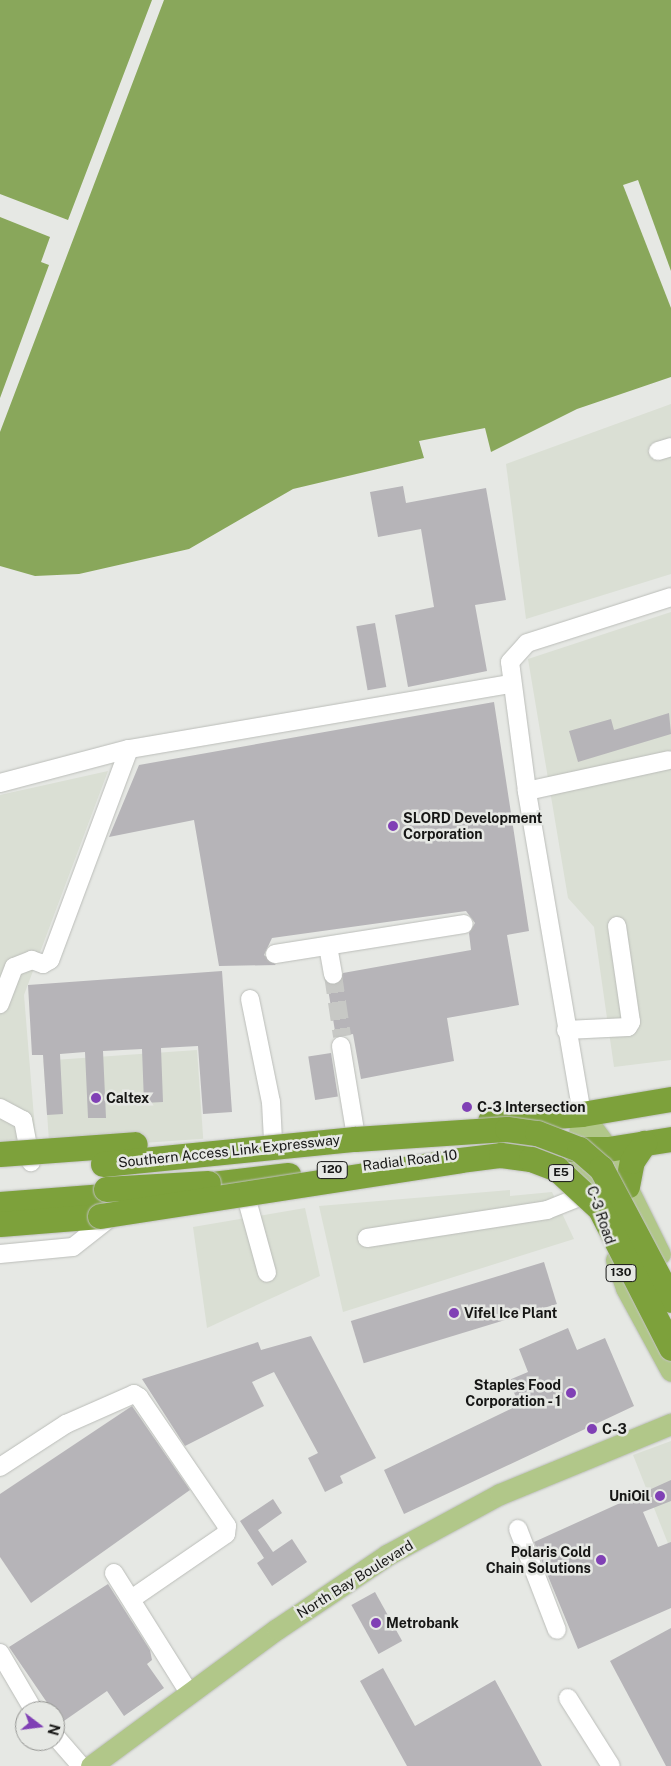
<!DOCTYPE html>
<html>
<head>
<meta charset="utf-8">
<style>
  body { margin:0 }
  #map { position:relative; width:671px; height:1766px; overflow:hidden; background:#e6e8e4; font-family:"Public Sans",sans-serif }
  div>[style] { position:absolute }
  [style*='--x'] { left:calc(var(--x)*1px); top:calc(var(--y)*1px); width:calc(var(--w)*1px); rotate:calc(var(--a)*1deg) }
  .built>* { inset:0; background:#dadfd4; transform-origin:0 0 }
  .water>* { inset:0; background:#89a75b }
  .pier>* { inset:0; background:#e6e8e4 }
  .building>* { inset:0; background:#b6b4b8; transform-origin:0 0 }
  .minor-tunnel>* { height:18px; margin-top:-9px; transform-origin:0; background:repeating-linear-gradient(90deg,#c7c8c5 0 18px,transparent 0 27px) }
  .roads { filter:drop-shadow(0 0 1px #bbbdb9) drop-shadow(0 0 1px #bbbdb9) }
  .minor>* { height:18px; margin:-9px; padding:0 9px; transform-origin:9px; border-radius:9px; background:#fff }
  .major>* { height:21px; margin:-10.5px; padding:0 10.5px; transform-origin:10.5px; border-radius:10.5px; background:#b1c789 }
  .highway>* { height:25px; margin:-12.5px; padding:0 12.5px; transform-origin:12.5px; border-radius:12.5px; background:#7da13b }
  .bridges { filter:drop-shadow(0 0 1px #c2c2c2) drop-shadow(0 0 1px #c2c2c2) }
  .highway-bridge>* { height:25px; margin:-12.5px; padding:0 12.5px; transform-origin:12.5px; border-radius:12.5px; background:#7da13b }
  .dots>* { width:14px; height:14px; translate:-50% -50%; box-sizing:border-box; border:2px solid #e6e8e4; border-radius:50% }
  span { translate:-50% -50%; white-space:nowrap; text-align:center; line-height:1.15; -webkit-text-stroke:5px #e6e8e4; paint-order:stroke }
  .shield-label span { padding:1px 4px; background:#e6e8e4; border:1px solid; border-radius:4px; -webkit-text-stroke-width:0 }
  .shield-label { font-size:12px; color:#161615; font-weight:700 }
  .poi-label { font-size:14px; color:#161615; font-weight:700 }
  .left { translate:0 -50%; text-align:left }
  .right { translate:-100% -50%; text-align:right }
  .street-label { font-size:14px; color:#161615 }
  .north { position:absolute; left:15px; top:1701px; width:50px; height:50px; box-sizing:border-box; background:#e6e8e4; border:1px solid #939491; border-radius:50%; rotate:105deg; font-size:14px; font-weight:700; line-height:20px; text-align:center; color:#161615 }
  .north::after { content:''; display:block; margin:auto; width:18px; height:22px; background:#8040b5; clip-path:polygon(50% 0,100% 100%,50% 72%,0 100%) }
</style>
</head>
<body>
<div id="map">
  <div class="built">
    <div style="clip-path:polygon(671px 404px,671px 574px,526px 619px,506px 464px)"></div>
    <div style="clip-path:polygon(671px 612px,671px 1060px,614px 1067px,594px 927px,568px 898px,528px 659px)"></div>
    <div style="clip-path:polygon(108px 771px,24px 995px,36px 1142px,0 1144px,0 795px)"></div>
    <div style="left:197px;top:1050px;width:89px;height:154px;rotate:86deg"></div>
    <div style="clip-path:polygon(510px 1190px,510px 1196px,552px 1192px,574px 1239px,343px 1312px,319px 1206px)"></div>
    <div style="clip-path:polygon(305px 1208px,320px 1276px,207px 1328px,193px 1227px)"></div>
    <div style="clip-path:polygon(671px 1441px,671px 1551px,633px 1455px)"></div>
  </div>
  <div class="water">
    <div style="clip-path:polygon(0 0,671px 0,671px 377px,577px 409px,491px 452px,485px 428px,419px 441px,424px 458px,293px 489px,189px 549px,79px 574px,35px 576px,0 566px)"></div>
  </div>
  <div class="pier">
    <div style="clip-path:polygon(152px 0,164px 0,0 432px,0 398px,49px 265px,41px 262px,50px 237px,0 217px,0 194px,68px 220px)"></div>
    <div style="clip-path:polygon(638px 180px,671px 271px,671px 308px,623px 185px)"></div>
  </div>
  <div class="building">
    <div style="clip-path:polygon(403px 486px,406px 503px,486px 488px,506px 600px,475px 605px,487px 671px,408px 687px,395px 615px,434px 607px,421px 529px,378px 537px,370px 492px)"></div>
    <div style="left:375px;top:623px;width:65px;height:19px;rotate:80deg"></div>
    <div style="clip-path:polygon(494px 702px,529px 931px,507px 935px,519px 1005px,447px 1018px,454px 1061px,361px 1079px,353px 1034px,336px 1037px,327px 983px,339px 983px,343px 973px,471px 950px,469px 933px,475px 923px,466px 911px,272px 938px,264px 955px,276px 965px,219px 966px,194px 820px,109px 837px,139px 765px)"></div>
    <div style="clip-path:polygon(669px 713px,671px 734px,578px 762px,569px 731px,611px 719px,614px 730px)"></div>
    <div style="clip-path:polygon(222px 971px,232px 1112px,203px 1114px,198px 1046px,161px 1048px,163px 1102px,144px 1103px,142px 1049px,103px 1051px,106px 1118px,88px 1118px,85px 1052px,60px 1054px,63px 1114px,47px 1115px,43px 1055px,32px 1055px,28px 985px)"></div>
    <div style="left:331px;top:1053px;width:44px;height:23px;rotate:81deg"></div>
    <div style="left:544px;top:1262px;width:44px;height:202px;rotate:73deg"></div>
    <div style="clip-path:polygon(568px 1328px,577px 1350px,605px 1338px,634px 1406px,404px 1514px,384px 1470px,519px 1405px,509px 1380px,528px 1372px,519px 1349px)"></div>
    <div style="clip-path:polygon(311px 1336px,376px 1458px,340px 1476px,343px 1483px,325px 1492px,308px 1458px,318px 1453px,274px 1372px,252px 1382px,264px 1406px,185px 1446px,142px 1379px,258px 1342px,261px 1350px)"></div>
    <div style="clip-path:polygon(132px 1406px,190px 1490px,31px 1603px,0 1557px,0 1494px)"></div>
    <div style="clip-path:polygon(671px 1480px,671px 1501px,643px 1512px,658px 1547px,671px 1542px,671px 1608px,578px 1649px,534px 1542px)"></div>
    <div style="clip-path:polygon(273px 1499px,282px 1513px,258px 1530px,273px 1552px,292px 1539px,307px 1562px,272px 1586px,257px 1563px,264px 1558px,240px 1521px)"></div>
    <div style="clip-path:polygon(108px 1584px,150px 1650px,152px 1660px,147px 1664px,164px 1688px,124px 1716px,107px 1691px,61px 1723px,9px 1647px)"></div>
    <div style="left:375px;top:1592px;width:56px;height:27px;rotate:61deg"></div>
    <div style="clip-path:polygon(671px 1628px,671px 1766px,666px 1766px,610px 1661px)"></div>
    <div style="clip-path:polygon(383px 1668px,415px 1726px,495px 1680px,542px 1766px,407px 1766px,360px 1681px)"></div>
  </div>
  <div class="minor-tunnel">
    <div style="--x:333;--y:975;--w:62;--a:81.6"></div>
  </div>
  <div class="roads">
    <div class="minor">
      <div style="--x:658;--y:451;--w:14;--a:-17"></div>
      <div style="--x:129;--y:749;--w:387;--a:-9.7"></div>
      <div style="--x:0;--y:783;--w:133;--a:-14.8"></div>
      <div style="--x:129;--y:749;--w:225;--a:110.5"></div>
      <div style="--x:50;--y:960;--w:8;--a:150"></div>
      <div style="--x:43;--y:964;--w:12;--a:-160"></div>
      <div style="--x:32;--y:960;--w:19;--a:159"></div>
      <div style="--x:14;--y:967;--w:40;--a:111"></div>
      <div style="--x:527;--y:791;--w:145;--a:-12.3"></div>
      <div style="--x:328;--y:946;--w:29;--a:80"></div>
      <div style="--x:275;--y:954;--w:191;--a:-9"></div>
      <div style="--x:250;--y:999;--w:105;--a:78.5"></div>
      <div style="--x:271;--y:1102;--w:35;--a:87"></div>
      <div style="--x:566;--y:1030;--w:62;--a:-2.8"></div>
      <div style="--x:628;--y:1027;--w:6;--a:-59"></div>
      <div style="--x:631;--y:1022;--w:97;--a:-98.3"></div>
      <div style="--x:341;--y:1046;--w:86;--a:80.6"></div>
      <div style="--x:0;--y:1108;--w:26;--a:28"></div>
      <div style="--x:23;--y:1120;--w:43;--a:79.2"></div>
      <div style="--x:582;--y:1114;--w:328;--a:-99.7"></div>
      <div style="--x:527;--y:791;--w:130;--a:-97.5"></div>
      <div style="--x:510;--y:662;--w:25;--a:-48"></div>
      <div style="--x:527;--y:643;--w:151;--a:-17.7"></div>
      <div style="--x:242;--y:1182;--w:94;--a:74.6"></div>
      <div style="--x:367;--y:1238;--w:182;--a:-8.8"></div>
      <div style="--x:547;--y:1210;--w:48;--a:-21.8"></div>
      <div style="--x:0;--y:1254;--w:73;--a:-5.5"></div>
      <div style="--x:73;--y:1247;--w:53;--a:-38.2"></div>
      <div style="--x:0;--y:1467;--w:79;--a:-33.1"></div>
      <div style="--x:66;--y:1424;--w:74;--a:-23.8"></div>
      <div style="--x:134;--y:1394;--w:6;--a:31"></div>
      <div style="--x:139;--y:1397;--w:156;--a:55.7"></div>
      <div style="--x:227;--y:1526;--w:8;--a:97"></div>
      <div style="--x:226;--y:1534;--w:113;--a:145.5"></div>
      <div style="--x:518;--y:1529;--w:108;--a:68.9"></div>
      <div style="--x:114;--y:1573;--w:143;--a:57.9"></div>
      <div style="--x:0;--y:1653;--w:67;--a:59.6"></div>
      <div style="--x:568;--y:1698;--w:80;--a:57.7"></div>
      <div style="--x:55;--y:1736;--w:40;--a:49"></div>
    </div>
    <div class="major">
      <div style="--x:582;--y:1114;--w:36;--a:98"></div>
      <div style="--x:577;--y:1150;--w:61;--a:69.8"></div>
      <div style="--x:582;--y:1114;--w:44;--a:53.4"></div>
      <div style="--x:608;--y:1149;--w:117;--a:63.7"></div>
      <div style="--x:616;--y:1260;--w:30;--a:70"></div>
      <div style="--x:626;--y:1288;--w:94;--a:61.5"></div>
      <div style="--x:91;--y:1766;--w:231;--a:-36.4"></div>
      <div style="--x:277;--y:1629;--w:133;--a:-33.9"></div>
      <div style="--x:387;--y:1555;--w:128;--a:-28.4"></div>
      <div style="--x:500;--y:1494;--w:185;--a:-22.3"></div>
    </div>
    <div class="highway">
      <div style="--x:490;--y:1121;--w:92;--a:-4.4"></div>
      <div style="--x:582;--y:1114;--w:90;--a:-9.6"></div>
      <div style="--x:507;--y:1149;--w:101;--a:0"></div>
      <div style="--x:608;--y:1149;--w:64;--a:-9"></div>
      <div style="--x:627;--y:1186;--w:25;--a:-79"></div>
      <div style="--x:632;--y:1161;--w:22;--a:-56"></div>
      <div style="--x:187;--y:1187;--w:102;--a:-6.8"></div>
      <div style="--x:0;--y:1204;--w:130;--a:-4.4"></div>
      <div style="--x:0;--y:1224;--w:100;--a:-4.6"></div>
    </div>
  </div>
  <div class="bridges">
    <div class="highway-bridge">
      <div style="--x:0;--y:1154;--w:135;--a:-4.2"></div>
      <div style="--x:103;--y:1164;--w:253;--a:-5.7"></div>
      <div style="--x:355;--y:1139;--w:152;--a:-3.8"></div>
      <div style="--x:507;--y:1129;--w:30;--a:8"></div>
      <div style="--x:537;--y:1133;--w:45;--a:20.9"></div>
      <div style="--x:579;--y:1149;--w:29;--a:41"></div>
      <div style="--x:601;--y:1168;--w:149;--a:62.1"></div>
      <div style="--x:106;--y:1189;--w:102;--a:-3.4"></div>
      <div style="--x:100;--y:1216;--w:364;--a:-8.8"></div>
      <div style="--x:460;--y:1160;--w:41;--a:-7"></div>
      <div style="--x:501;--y:1155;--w:30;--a:8"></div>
      <div style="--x:531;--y:1159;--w:28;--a:21"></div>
      <div style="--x:557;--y:1169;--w:59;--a:42.9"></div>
      <div style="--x:600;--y:1209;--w:156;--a:62.9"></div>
    </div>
  </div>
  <div class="dots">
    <div style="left:393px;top:826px;background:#8040b5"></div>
    <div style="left:96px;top:1098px;background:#8040b5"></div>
    <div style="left:467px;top:1107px;background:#8040b5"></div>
    <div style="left:454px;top:1313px;background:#8040b5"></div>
    <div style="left:571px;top:1393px;background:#8040b5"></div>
    <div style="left:592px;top:1429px;background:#8040b5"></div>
    <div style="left:660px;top:1496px;background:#8040b5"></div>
    <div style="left:601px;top:1560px;background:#8040b5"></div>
    <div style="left:376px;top:1623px;background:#8040b5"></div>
  </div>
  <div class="shield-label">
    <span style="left:332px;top:1170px">120</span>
    <span style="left:561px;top:1173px">E5</span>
    <span style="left:621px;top:1273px">130</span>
  </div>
  <div class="poi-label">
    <span class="left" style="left:403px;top:826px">SLORD Development<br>Corporation</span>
    <span class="left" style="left:106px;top:1098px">Caltex</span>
    <span class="left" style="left:477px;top:1107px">C-3 Intersection</span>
    <span class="left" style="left:464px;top:1313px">Vifel Ice Plant</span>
    <span class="right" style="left:561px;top:1393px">Staples Food<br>Corporation - 1</span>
    <span class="left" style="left:602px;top:1429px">C-3</span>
    <span class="right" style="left:650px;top:1496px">UniOil</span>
    <span class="right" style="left:591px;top:1560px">Polaris Cold<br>Chain Solutions</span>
    <span class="left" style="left:386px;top:1623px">Metrobank</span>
  </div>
  <div class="street-label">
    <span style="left:229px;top:1151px;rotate:-6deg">Southern Access Link Expressway</span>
    <span style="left:410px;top:1160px;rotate:-7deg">Radial Road 10</span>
    <span style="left:601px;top:1215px;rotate:71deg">C-3 Road</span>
    <span style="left:355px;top:1579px;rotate:-32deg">North Bay Boulevard</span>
  </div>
  <div class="north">N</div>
</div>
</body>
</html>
